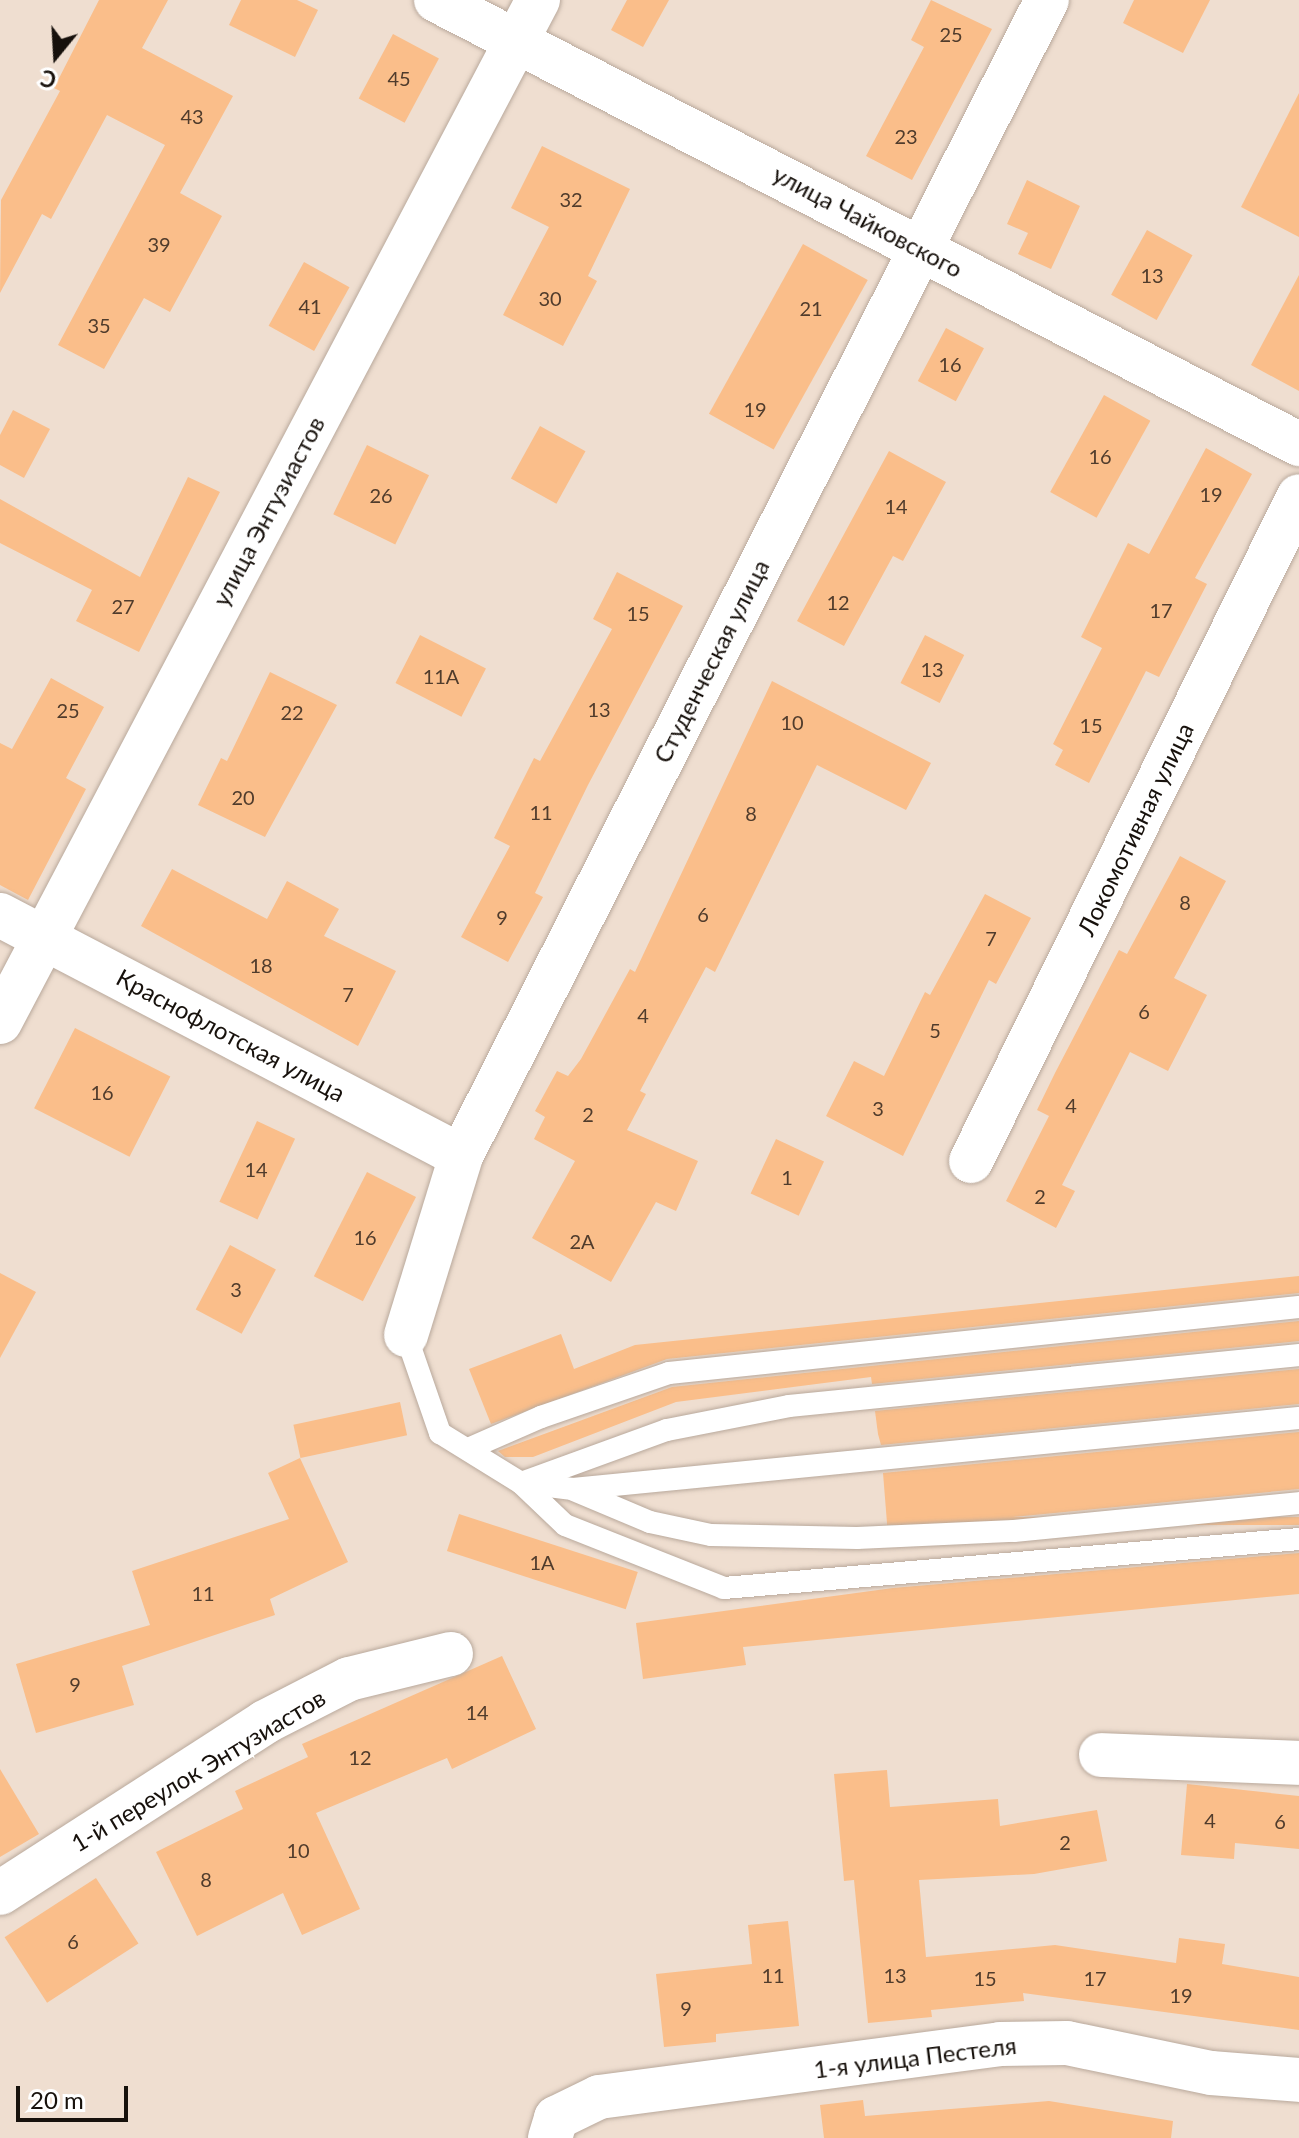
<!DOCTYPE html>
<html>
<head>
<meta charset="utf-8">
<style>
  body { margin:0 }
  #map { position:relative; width:1299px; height:2138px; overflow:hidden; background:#efded0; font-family:Lato,sans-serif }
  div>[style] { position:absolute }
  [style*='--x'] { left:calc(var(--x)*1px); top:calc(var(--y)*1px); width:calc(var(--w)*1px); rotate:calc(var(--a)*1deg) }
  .building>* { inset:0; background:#fabe8a; transform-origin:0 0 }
  .roads { filter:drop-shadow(0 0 2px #b9a99c) drop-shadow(0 0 2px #b9a99c) }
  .lane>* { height:22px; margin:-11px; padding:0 11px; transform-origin:11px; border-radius:11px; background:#fff }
  .street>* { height:44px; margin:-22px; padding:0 22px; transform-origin:22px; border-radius:22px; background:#fff }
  span { translate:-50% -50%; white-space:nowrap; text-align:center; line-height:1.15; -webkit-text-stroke:7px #fff; paint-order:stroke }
  .number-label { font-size:20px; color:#503c2c }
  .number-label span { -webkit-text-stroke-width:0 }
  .street-label { font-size:24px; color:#17110c }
  .north { position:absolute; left:16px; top:16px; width:80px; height:80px; -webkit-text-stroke:6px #fff; paint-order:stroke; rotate:198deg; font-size:22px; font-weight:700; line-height:32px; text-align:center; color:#17110c }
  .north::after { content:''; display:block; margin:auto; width:28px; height:36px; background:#17110c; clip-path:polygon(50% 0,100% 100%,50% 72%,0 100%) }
  .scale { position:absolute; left:16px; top:2086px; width:112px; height:36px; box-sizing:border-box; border:4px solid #17110c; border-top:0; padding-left:10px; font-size:24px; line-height:28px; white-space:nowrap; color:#17110c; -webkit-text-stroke:6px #fff; paint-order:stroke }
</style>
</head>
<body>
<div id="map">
  <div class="building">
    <div style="clip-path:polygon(99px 0,168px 0,142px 48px,233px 96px,180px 193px,222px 216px,170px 312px,144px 298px,104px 369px,58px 345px,165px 145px,107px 115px,51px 219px,42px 214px,0 293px,1px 200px,60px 91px,54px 88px)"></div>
    <div style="clip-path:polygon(241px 0,297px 0,318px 10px,295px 57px,229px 25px)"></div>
    <div style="clip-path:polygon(627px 0,669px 0,643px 47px,611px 30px)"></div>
    <div style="clip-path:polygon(931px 0,992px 29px,912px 180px,866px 156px,924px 47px,911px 40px)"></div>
    <div style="clip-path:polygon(1134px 0,1210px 0,1183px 53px,1123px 23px)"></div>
    <div style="left:393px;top:34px;width:52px;height:73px;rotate:28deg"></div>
    <div style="clip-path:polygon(1299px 93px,1299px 237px,1241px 207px)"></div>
    <div style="clip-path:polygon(542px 146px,630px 189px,588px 276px,597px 281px,563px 346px,503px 315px,549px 227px,511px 208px)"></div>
    <div style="clip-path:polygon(1027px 180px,1080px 206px,1051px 269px,1018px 254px,1028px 233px,1007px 224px)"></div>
    <div style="left:1147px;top:230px;width:52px;height:74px;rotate:29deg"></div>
    <div style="left:803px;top:244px;width:74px;height:194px;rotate:29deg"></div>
    <div style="left:304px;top:262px;width:52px;height:73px;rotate:29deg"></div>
    <div style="clip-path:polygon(1299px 275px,1299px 391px,1251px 365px)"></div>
    <div style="left:946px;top:328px;width:43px;height:60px;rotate:28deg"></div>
    <div style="left:1104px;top:395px;width:53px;height:111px;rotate:29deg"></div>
    <div style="clip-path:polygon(13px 410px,50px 429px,24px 478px,0 465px,0 435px)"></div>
    <div style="left:540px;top:426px;width:52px;height:60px;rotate:29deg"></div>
    <div style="left:367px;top:445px;width:69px;height:77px;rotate:26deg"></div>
    <div style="clip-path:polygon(1206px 448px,1252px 474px,1195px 578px,1207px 584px,1159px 677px,1146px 671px,1089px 783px,1055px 765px,1063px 750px,1053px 744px,1102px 648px,1081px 637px,1128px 543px,1149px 554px)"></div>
    <div style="clip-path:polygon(889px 451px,946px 482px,903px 561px,893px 556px,844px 646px,797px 621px)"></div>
    <div style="clip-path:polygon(188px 477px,220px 492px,139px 652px,76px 621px,92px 590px,0 543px,0 499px,140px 577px)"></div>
    <div style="clip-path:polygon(617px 572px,683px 606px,588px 785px,535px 893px,543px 897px,508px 962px,461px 937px,510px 846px,494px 838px,534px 758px,540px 761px,612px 629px,593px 619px)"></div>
    <div style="left:420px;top:635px;width:74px;height:54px;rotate:27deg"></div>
    <div style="left:925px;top:635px;width:44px;height:54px;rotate:27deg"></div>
    <div style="clip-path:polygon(270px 672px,337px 705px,265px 837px,198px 805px,221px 758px,227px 761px)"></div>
    <div style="clip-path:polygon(51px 678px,104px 707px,66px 778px,86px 789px,28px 900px,0 885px,0 743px,12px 749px)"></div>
    <div style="clip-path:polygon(772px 681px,931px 763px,906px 810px,817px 765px,715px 972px,706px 967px,640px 1091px,646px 1094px,627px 1130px,698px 1161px,676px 1211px,656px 1202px,611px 1282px,532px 1238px,575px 1161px,534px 1139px,545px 1117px,535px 1111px,557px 1071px,568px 1076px,581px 1059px,630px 969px,635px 972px)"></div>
    <div style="clip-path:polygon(1180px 856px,1226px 881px,1174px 978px,1207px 995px,1168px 1071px,1130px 1052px,1062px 1185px,1075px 1191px,1056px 1228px,1006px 1201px,1049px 1116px,1037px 1110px,1055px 1073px,1119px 950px,1127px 954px)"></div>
    <div style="clip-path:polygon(172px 869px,267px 919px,287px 881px,339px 909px,324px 936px,396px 971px,358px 1046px,141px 926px)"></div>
    <div style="clip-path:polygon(985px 894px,1031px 918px,996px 984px,989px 980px,903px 1156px,826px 1116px,854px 1061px,884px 1076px,925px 992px,930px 995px)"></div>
    <div style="left:75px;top:1028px;width:107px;height:90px;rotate:27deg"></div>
    <div style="left:257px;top:1121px;width:42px;height:89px;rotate:25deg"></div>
    <div style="left:776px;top:1139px;width:53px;height:60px;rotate:25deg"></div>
    <div style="left:367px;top:1172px;width:55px;height:117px;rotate:27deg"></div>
    <div style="left:230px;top:1245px;width:52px;height:73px;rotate:28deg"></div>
    <div style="clip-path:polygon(0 1273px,36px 1292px,0 1358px)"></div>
    <div style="clip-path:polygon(1299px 1276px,1299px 1293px,667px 1359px,491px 1424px,469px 1369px,561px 1334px,574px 1369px,635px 1345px)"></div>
    <div style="clip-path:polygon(1299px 1321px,1299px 1341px,872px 1384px,871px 1377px,676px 1402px,533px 1457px,505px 1457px,498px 1451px,672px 1387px)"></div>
    <div style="clip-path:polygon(1299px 1369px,1299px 1404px,881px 1445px,878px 1434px,875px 1411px)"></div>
    <div style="left:400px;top:1402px;width:34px;height:109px;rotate:78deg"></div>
    <div style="clip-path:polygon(1299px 1432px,1299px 1489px,1013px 1517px,887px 1523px,883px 1473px)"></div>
    <div style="clip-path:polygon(300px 1458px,348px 1562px,270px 1599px,275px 1615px,122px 1666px,134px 1705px,36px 1733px,16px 1664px,150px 1625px,132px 1571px,289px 1519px,268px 1473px)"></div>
    <div style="left:459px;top:1514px;width:188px;height:39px;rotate:18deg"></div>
    <div style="left:1299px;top:1517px;width:8px;height:412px;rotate:90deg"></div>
    <div style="clip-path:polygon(1299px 1553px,1299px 1594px,743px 1647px,746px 1665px,643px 1679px,636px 1623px,893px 1588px)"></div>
    <div style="clip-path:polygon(502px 1656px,536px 1729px,452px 1769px,447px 1758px,316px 1813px,360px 1909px,302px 1935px,283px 1893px,197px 1936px,156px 1852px,243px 1809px,235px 1791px,308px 1757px,302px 1744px)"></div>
    <div style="clip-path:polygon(0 1769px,39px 1834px,0 1857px)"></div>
    <div style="clip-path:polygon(887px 1770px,890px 1807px,998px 1799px,1000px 1826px,1097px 1810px,1107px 1861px,1034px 1874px,919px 1880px,926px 1957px,1055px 1945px,1176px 1963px,1179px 1938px,1225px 1944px,1222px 1964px,1299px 1977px,1299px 2030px,1023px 1993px,1024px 2001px,931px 2010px,932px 2017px,868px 2023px,854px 1880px,844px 1881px,834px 1774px)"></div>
    <div style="clip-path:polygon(1187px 1784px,1299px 1796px,1299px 1849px,1235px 1843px,1234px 1859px,1181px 1855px)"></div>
    <div style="left:96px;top:1878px;width:78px;height:109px;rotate:57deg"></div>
    <div style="clip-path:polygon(788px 1921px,799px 2026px,716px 2034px,716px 2042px,664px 2047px,656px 1974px,752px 1964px,748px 1925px)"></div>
    <div style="clip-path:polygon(863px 2100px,865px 2116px,1049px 2101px,1173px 2121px,1171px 2138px,824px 2138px,820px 2105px)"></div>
  </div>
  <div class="roads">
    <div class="lane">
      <div style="--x:406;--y:1335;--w:104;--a:70.9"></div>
      <div style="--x:440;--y:1433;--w:95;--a:31.7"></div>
      <div style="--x:521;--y:1483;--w:61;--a:43.7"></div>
      <div style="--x:565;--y:1525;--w:171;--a:21.6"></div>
      <div style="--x:724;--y:1588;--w:577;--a:-4.87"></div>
      <div style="--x:468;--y:1449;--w:80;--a:-23.7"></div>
      <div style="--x:541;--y:1417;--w:135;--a:-19"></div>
      <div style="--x:669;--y:1373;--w:633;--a:-5.98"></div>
      <div style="--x:521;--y:1483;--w:155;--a:-20"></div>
      <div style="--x:667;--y:1430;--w:124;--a:-11.1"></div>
      <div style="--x:789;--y:1406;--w:513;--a:-5.71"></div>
      <div style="--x:524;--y:1483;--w:49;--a:7"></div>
      <div style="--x:573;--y:1489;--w:729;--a:-5.59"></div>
      <div style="--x:574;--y:1490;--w:82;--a:22.8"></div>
      <div style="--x:650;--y:1522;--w:62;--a:12"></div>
      <div style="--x:711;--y:1535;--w:146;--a:1.2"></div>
      <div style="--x:857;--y:1538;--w:157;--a:-2.6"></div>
      <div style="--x:1014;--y:1531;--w:286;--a:-5.6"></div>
    </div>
    <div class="street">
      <div style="--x:436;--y:0;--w:971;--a:27.23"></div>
      <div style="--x:0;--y:915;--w:520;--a:27.6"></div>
      <div style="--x:0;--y:1022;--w:1155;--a:-62.24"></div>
      <div style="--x:971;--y:1161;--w:741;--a:-63.75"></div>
      <div style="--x:406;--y:1335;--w:187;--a:-72.9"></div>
      <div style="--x:461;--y:1156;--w:1296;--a:-63.12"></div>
      <div style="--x:1101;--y:1755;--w:198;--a:2.3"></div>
      <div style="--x:0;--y:1893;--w:315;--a:-32.8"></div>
      <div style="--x:265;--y:1722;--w:94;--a:-27.1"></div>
      <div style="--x:349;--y:1679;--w:105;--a:-13.8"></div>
      <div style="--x:550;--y:2138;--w:21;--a:-73"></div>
      <div style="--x:556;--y:2118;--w:48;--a:-26"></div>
      <div style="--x:599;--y:2097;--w:404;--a:-7.5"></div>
      <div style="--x:1000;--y:2044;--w:67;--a:-0.9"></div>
      <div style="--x:1067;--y:2043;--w:147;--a:11.8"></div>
      <div style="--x:1211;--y:2073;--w:88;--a:4.5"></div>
    </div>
  </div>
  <div class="number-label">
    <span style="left:951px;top:34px">25</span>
    <span style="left:399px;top:78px">45</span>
    <span style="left:192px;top:116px">43</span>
    <span style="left:906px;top:136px">23</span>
    <span style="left:571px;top:199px">32</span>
    <span style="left:159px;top:244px">39</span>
    <span style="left:1152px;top:275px">13</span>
    <span style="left:550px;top:298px">30</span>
    <span style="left:310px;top:306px">41</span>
    <span style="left:811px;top:308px">21</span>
    <span style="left:99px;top:325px">35</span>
    <span style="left:950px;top:364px">16</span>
    <span style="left:755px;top:409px">19</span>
    <span style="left:1100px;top:456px">16</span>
    <span style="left:1211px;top:494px">19</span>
    <span style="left:381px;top:495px">26</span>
    <span style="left:896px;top:506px">14</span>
    <span style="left:838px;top:602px">12</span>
    <span style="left:123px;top:606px">27</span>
    <span style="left:1161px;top:610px">17</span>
    <span style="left:638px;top:613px">15</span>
    <span style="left:932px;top:669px">13</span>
    <span style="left:441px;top:676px">11А</span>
    <span style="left:599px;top:709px">13</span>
    <span style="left:68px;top:710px">25</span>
    <span style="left:292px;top:712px">22</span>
    <span style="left:792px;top:722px">10</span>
    <span style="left:1091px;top:725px">15</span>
    <span style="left:243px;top:797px">20</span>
    <span style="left:541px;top:812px">11</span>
    <span style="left:751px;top:813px">8</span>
    <span style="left:1185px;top:902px">8</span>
    <span style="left:703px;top:914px">6</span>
    <span style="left:502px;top:917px">9</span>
    <span style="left:991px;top:938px">7</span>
    <span style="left:261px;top:965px">18</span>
    <span style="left:348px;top:994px">7</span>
    <span style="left:1144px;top:1011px">6</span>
    <span style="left:643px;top:1015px">4</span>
    <span style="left:935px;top:1030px">5</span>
    <span style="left:102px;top:1092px">16</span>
    <span style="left:1071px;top:1105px">4</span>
    <span style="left:878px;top:1108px">3</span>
    <span style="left:588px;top:1114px">2</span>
    <span style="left:256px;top:1169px">14</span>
    <span style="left:787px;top:1177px">1</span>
    <span style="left:1040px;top:1196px">2</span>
    <span style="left:365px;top:1237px">16</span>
    <span style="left:582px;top:1241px">2А</span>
    <span style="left:236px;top:1289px">3</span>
    <span style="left:542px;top:1562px">1А</span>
    <span style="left:203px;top:1593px">11</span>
    <span style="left:75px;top:1684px">9</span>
    <span style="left:477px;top:1712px">14</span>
    <span style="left:360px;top:1757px">12</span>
    <span style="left:1210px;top:1820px">4</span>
    <span style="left:1280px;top:1821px">6</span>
    <span style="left:1065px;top:1842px">2</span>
    <span style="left:298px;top:1850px">10</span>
    <span style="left:206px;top:1879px">8</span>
    <span style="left:73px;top:1941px">6</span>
    <span style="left:773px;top:1975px">11</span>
    <span style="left:895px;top:1975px">13</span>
    <span style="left:985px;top:1978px">15</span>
    <span style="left:1095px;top:1978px">17</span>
    <span style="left:1181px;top:1995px">19</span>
    <span style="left:686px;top:2008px">9</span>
  </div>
  <div class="street-label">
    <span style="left:868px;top:221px;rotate:28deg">улица Чайковского</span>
    <span style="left:268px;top:511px;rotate:-62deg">улица Энтузиастов</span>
    <span style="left:711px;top:661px;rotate:-63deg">Студенческая улица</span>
    <span style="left:1135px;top:829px;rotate:-64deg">Локомотивная улица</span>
    <span style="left:231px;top:1035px;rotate:28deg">Краснофлотская улица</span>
    <span style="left:198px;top:1770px;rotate:-31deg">1-й переулок Энтузиастов</span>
    <span style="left:915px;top:2057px;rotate:-7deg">1-я улица Пестеля</span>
  </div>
  <div class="north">С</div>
  <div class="scale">20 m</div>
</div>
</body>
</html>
